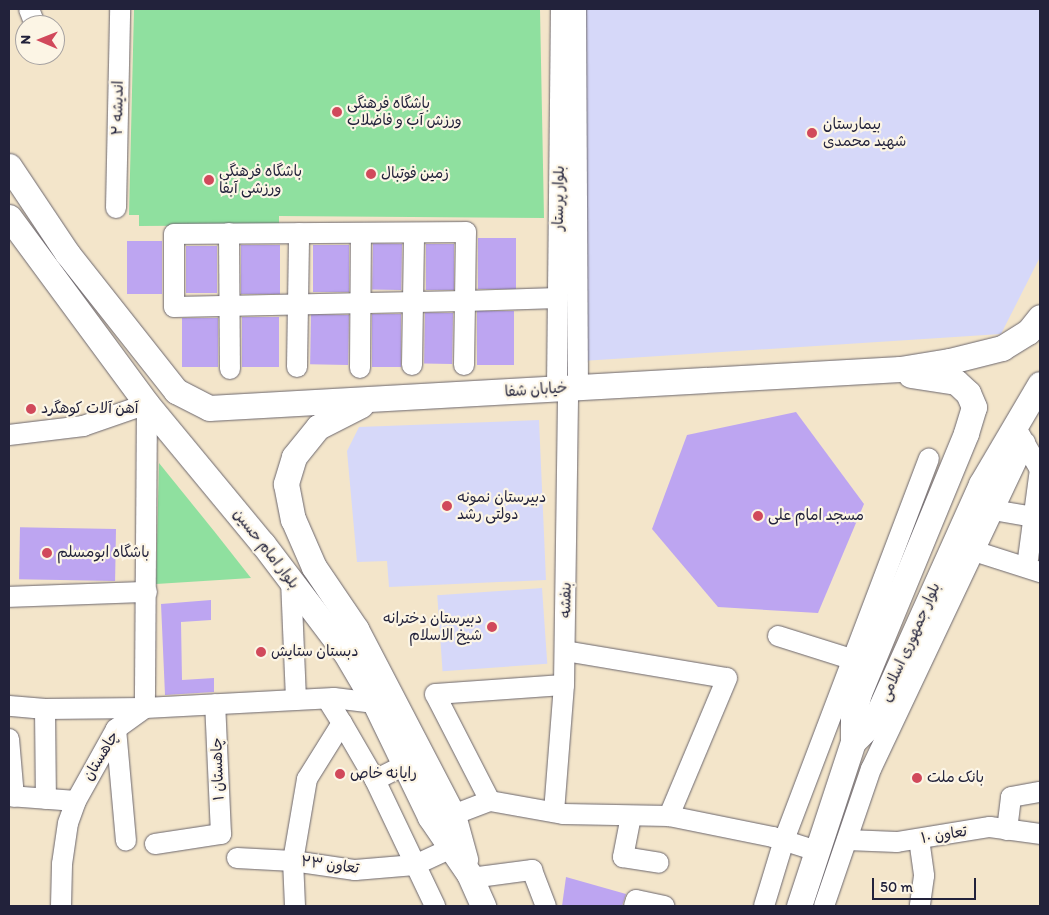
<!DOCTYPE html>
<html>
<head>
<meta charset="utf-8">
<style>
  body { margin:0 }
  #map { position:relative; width:1049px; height:915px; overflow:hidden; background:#f3e5ca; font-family:Itim,"Playpen Sans Arabic",sans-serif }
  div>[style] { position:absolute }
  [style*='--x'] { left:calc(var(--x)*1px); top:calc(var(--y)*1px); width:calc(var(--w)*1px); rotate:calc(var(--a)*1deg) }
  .built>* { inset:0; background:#d6d8f9; transform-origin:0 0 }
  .green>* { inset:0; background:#8fe09f }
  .building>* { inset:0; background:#bda5f1; transform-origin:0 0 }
  .roads { filter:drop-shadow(0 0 1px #6b666d) drop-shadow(0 0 1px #6b666d) }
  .minor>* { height:20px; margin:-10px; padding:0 10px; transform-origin:10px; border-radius:10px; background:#fff }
  .major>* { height:25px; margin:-12.5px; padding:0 12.5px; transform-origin:12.5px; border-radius:12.5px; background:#fff }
  .dots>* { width:14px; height:14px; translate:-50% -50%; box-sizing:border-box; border:2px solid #fcf5e5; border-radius:50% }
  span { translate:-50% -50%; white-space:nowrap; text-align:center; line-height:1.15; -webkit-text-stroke:4.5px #fcf5e5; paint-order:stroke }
  .poi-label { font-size:15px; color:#22223b }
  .left { translate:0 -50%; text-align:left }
  .right { translate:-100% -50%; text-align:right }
  .street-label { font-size:15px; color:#22223b }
  .frame { position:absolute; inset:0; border:10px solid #22223b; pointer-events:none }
  .north { position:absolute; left:15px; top:15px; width:50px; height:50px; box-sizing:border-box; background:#fcf5e5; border:1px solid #a5a1a1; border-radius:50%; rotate:271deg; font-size:14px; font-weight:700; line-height:20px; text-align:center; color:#22223b }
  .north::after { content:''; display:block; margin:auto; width:18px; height:22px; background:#d1495b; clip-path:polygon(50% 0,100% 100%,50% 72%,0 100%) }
  .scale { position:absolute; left:872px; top:878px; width:104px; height:22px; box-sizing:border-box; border:2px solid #22223b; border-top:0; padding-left:6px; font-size:15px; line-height:18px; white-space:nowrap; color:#22223b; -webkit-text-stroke:4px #fcf5e5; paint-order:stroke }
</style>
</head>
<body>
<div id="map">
  <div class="built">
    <div style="clip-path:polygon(584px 9px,1040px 9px,1040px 257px,1001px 334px,582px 361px)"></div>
    <div style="clip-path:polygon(539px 420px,546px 580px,389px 587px,387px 561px,357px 562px,347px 451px,359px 427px)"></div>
    <div style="left:542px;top:588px;width:76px;height:105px;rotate:86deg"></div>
  </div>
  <div class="green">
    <div style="clip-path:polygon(134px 9px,540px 9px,544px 218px,279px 216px,279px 225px,139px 226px,139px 215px,129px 215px)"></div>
    <div style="clip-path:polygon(159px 463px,214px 531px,251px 578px,156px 584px)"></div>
  </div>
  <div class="building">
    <div style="left:478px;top:238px;width:38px;height:51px"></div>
    <div style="left:127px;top:241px;width:35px;height:53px"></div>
    <div style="left:402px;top:244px;width:46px;height:29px;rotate:91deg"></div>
    <div style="left:426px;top:244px;width:28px;height:46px"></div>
    <div style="left:241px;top:245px;width:39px;height:49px"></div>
    <div style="left:313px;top:245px;width:36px;height:47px"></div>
    <div style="left:186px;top:246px;width:31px;height:47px"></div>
    <div style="left:514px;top:311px;width:54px;height:37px;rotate:90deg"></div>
    <div style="left:453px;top:313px;width:51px;height:28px;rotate:91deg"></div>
    <div style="left:401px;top:314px;width:53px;height:29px;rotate:90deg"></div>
    <div style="left:349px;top:315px;width:50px;height:38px;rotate:91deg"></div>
    <div style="left:242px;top:317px;width:37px;height:50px"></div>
    <div style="left:218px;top:318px;width:49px;height:36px;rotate:90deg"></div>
    <div style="clip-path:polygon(796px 412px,864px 504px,818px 613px,718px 607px,652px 529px,687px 435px)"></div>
    <div style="left:116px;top:529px;width:52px;height:96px;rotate:91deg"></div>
    <div style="clip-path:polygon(211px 600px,211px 620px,181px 622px,182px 680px,214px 678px,214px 692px,165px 695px,161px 604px)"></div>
    <div style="clip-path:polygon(566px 877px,626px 894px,622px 906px,562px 906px)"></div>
  </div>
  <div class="roads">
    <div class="minor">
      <div style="--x:29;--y:9;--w:17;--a:69"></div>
      <div style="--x:576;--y:9;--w:378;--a:89.7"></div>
      <div style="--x:116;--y:208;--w:199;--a:-88.8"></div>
      <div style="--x:229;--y:233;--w:136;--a:89.6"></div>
      <div style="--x:412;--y:365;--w:132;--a:-89.1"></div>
      <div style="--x:464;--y:365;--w:64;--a:-89.1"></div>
      <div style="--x:465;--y:301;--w:69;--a:-89.2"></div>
      <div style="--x:466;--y:232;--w:292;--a:179.6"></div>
      <div style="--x:174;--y:234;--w:73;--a:90"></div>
      <div style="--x:174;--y:307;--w:291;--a:-1.2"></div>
      <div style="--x:465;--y:301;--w:93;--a:-1.8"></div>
      <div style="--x:297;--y:367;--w:134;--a:-89.1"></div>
      <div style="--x:360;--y:368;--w:135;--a:-89.6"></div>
      <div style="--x:557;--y:388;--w:379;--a:-89.4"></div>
      <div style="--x:9;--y:435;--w:75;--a:-6.9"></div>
      <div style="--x:83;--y:426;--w:68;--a:-19"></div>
      <div style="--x:147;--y:404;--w:304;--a:90.4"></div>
      <div style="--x:145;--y:708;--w:100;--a:179.4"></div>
      <div style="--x:45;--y:709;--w:36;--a:-175"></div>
      <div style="--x:1020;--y:435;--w:39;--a:60"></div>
      <div style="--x:1040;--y:469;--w:99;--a:97.6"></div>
      <div style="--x:993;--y:510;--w:48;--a:9.7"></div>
      <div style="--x:974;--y:551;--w:69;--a:17.7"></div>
      <div style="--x:291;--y:580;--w:120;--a:87.6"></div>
      <div style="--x:9;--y:597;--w:138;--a:-2.1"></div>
      <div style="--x:778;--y:636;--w:77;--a:17.5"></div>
      <div style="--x:565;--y:651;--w:164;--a:9.5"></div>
      <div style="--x:727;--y:678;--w:150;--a:112.8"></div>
      <div style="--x:45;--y:709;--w:90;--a:89.4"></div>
      <div style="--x:342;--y:723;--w:66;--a:59.9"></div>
      <div style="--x:375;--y:780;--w:140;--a:64.5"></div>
      <div style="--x:116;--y:729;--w:112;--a:84.9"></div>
      <div style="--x:9;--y:739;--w:58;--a:85.1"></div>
      <div style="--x:375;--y:780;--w:34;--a:-27"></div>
      <div style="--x:9;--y:796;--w:67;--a:4.3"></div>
      <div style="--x:490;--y:801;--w:120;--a:-117.2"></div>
      <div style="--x:435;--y:694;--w:129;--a:-4"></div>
      <div style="--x:554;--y:812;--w:127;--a:-85.5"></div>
      <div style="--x:564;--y:685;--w:297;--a:-89.2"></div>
      <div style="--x:453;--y:815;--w:40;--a:-21"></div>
      <div style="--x:490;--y:801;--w:74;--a:10.1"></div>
      <div style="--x:563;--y:814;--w:106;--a:1.1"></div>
      <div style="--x:669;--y:816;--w:106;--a:11.4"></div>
      <div style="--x:773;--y:837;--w:46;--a:17.7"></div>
      <div style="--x:631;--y:816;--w:42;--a:101"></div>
      <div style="--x:623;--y:857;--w:36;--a:9"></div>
      <div style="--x:1007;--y:830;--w:33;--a:-83"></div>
      <div style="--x:1011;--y:797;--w:29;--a:-10"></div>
      <div style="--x:919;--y:839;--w:37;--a:82"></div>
      <div style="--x:924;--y:876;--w:30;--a:98"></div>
      <div style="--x:847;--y:840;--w:50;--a:2.3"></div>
      <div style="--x:897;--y:842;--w:94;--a:-9.2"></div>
      <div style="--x:990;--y:827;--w:50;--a:8"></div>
      <div style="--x:155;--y:844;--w:67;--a:-8.6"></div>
      <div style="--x:221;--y:834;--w:130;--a:-92.6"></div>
      <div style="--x:237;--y:858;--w:56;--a:3.1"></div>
      <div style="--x:293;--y:861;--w:63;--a:8.3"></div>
      <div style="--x:355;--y:870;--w:60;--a:-4.8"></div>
      <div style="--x:415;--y:865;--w:38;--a:-25"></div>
      <div style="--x:471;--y:878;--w:62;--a:-7.5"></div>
      <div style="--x:532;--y:870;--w:39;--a:69"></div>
      <div style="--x:61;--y:906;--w:42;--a:-88.6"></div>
      <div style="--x:62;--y:864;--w:41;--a:-81.7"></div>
      <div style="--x:68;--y:823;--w:23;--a:-70"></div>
      <div style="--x:76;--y:801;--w:82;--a:-60.9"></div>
      <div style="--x:116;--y:729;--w:36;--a:-36"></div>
      <div style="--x:145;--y:708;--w:189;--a:-3"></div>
      <div style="--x:334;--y:698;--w:41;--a:7"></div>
      <div style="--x:295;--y:906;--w:45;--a:-92.5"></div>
      <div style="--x:293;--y:861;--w:83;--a:-80.3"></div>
      <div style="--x:307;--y:779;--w:66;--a:-58"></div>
      <div style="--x:342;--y:723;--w:28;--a:-122"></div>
      <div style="--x:634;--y:906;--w:6;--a:-72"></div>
      <div style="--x:636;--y:900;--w:29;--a:12"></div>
      <div style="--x:764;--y:906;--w:69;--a:-73.1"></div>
      <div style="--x:784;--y:840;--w:408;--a:-69.2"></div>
      <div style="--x:824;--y:906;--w:145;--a:-71.1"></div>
      <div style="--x:871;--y:769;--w:361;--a:-64.7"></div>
    </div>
    <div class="major">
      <div style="--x:9;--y:166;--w:105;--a:56.3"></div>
      <div style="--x:67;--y:253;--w:176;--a:51.7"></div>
      <div style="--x:176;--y:391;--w:37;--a:27"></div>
      <div style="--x:209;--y:408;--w:692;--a:-3.23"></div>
      <div style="--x:900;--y:369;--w:51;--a:-9.1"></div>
      <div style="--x:950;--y:361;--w:54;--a:-14"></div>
      <div style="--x:1002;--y:348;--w:31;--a:-32"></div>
      <div style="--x:1028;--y:332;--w:19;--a:-51"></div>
      <div style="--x:9;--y:217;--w:232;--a:53.6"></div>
      <div style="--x:147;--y:404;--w:182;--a:50.4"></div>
      <div style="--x:263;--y:544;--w:136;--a:52.8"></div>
      <div style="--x:345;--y:652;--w:59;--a:59.5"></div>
      <div style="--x:375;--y:703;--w:127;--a:64.2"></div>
      <div style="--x:430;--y:817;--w:69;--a:55.6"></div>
      <div style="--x:469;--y:874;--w:35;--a:66"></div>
      <div style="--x:361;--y:405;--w:48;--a:152.9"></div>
      <div style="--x:318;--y:427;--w:38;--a:129"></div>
      <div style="--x:294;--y:457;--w:28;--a:107"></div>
      <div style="--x:286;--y:484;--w:36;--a:79"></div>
      <div style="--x:293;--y:519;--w:52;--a:66.4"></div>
      <div style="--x:314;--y:567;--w:75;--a:55.9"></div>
      <div style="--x:356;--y:629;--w:210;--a:62.5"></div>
      <div style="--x:453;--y:815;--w:46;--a:74.7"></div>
      <div style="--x:853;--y:742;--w:24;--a:-90"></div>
      <div style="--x:853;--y:718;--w:26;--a:-77"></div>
      <div style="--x:859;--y:693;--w:281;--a:-67.6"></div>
      <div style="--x:966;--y:433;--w:27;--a:-73"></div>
      <div style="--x:974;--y:407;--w:15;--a:-113"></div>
      <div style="--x:968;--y:393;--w:16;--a:-137"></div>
      <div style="--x:956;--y:382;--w:46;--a:-171.2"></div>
      <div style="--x:799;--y:906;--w:173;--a:-71.8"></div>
      <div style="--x:853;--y:742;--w:31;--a:-45"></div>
      <div style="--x:875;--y:720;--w:259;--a:-65.8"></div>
      <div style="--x:981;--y:484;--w:116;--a:-59.5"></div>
    </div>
  </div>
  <div class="dots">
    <div style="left:337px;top:112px;background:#d1495b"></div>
    <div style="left:812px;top:133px;background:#d1495b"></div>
    <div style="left:371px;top:174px;background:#d1495b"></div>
    <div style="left:209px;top:180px;background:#d1495b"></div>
    <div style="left:31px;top:409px;background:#d1495b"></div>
    <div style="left:447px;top:506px;background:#d1495b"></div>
    <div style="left:758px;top:516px;background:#d1495b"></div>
    <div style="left:47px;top:553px;background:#d1495b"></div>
    <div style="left:492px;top:627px;background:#d1495b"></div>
    <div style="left:261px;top:652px;background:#d1495b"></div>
    <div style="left:340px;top:774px;background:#d1495b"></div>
    <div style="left:917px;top:778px;background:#d1495b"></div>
  </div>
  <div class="poi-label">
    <span class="left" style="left:347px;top:112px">باشگاه فرهنگی<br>ورزش آب و فاضلاب</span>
    <span class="left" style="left:823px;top:133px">بیمارستان<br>شهید محمدی</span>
    <span class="left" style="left:219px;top:180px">باشگاه فرهنگی<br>ورزشی آبفا</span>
    <span class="left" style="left:381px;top:174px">زمین فوتبال</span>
    <span class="left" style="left:41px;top:409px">آهن آلات کوهگرد</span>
    <span class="left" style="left:457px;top:506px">دبیرستان نمونه<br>دولتی رشد</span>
    <span class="left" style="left:768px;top:516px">مسجد امام علی</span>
    <span class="left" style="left:57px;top:553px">باشگاه ابومسلم</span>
    <span class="right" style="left:482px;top:627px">دبیرستان دخترانه<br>شیخ الاسلام</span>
    <span class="left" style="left:271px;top:652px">دبستان ستایش</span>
    <span class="left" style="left:350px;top:774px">رایانه خاص</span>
    <span class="left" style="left:927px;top:778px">بانک ملت</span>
  </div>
  <div class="street-label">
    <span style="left:118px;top:108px;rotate:-89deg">اندیشه ۲</span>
    <span style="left:559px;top:198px;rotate:-89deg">بلوار پرستار</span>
    <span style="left:536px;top:390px;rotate:-4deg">خیابان شفا</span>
    <span style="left:266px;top:549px;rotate:52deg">بلوار امام حسین</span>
    <span style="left:566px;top:600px;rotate:-89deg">بنفشه</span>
    <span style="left:910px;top:642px;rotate:-66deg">بلوار جمهوری اسلامی</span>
    <span style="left:101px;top:756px;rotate:-59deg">چاهستان</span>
    <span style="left:218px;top:769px;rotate:-92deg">چاهستان ۱</span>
    <span style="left:944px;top:835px;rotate:-9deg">تعاون ۱۰</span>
    <span style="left:330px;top:865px;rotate:7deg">تعاون ۲۳</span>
  </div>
  <div class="frame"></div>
  <div class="north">N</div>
  <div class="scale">50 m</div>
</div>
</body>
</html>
